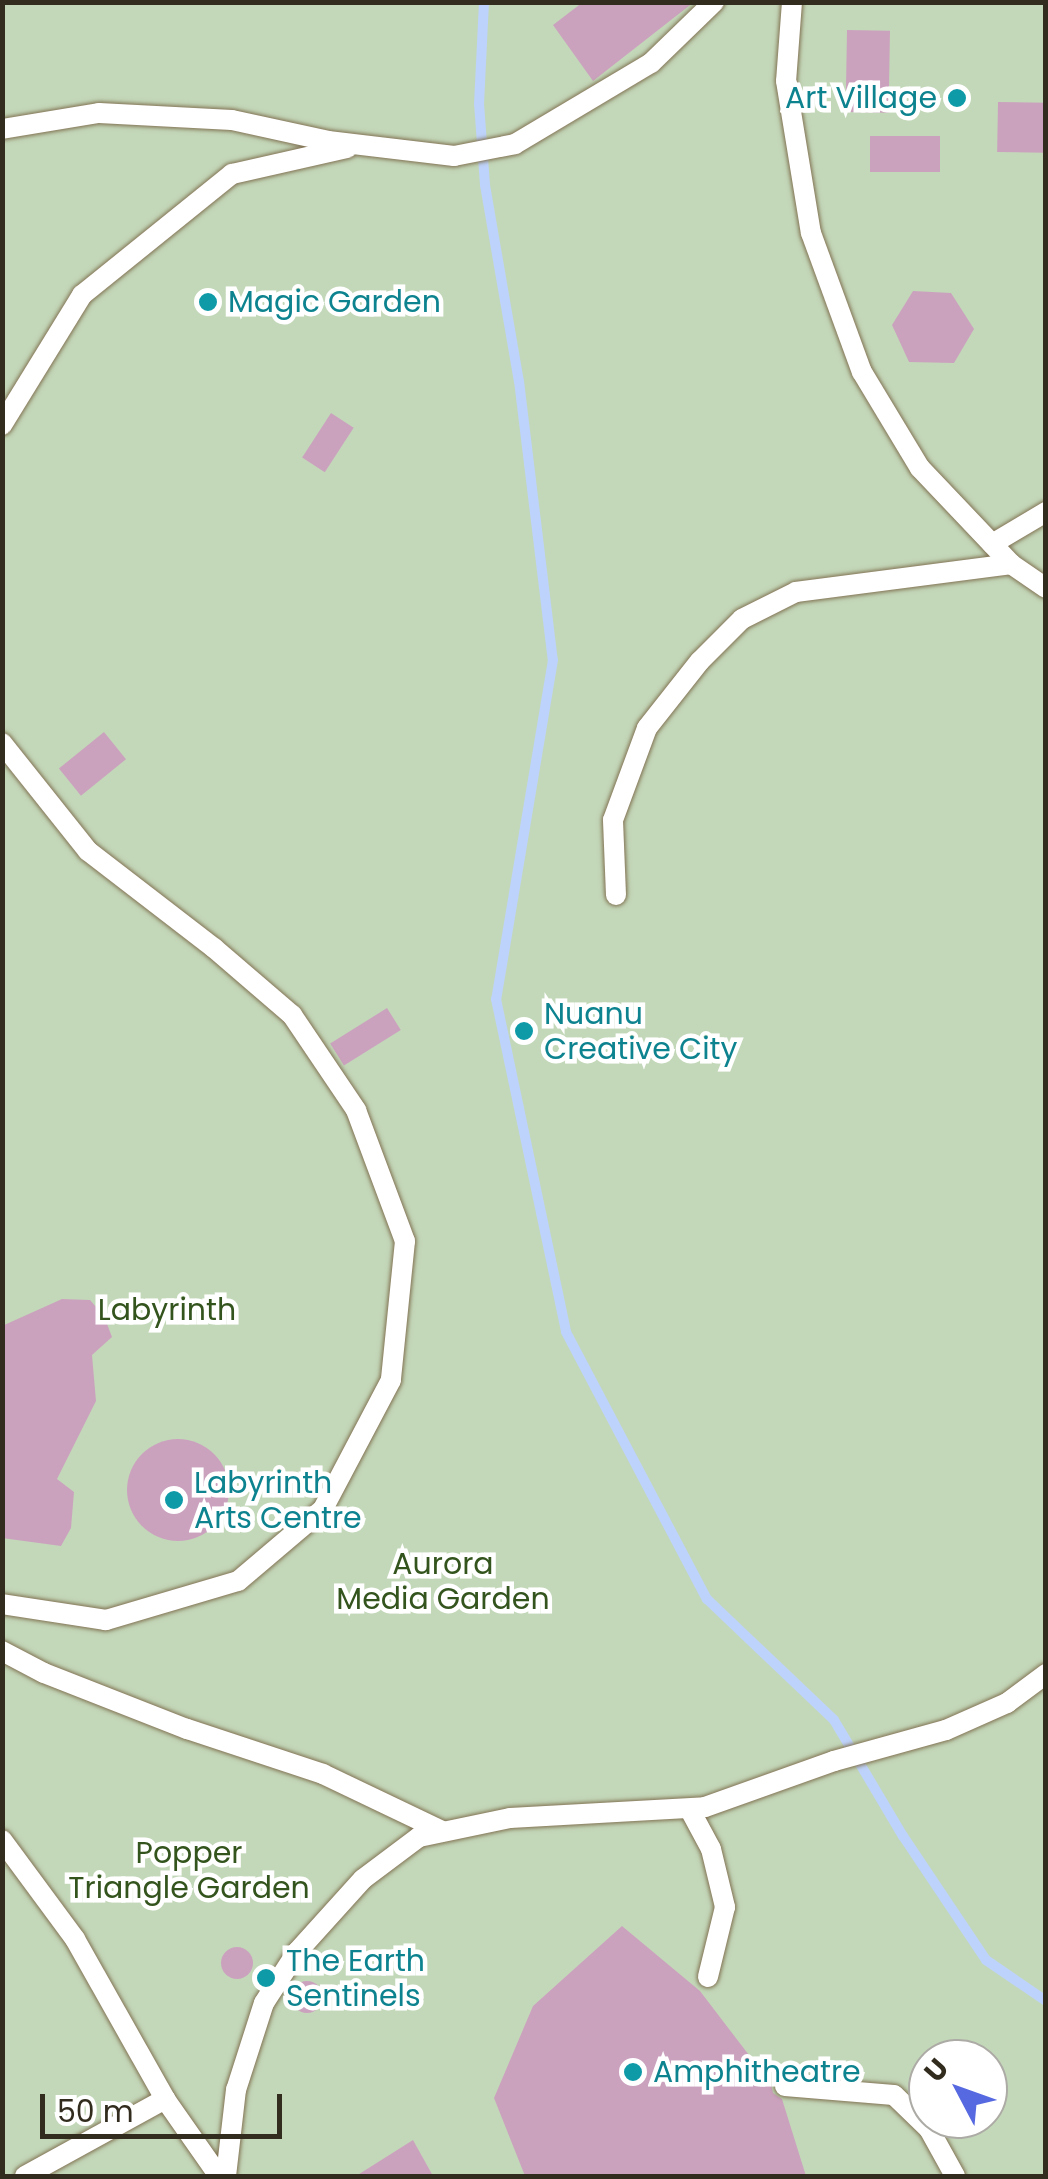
<!DOCTYPE html>
<html>
<head>
<meta charset="utf-8">
<style>
  body { margin:0 }
  #map { position:relative; width:1048px; height:2179px; overflow:hidden; background:#feedca; font-family:Poppins,sans-serif }
  div>[style] { position:absolute }
  [style*='--x'] { left:calc(var(--x)*1px); top:calc(var(--y)*1px); width:calc(var(--w)*1px); rotate:calc(var(--a)*1deg) }
  .green>* { inset:0; background:#c3d8b9 }
  .stream>* { height:10px; margin:-5px; padding:0 5px; transform-origin:5px; border-radius:5px; background:#bed3fb }
  .building>* { inset:0; background:#cba2be; transform-origin:0 0 }
  .round { border-radius:50% }
  .roads { filter:drop-shadow(0 0 2px #827354) drop-shadow(0 0 2px #827354) }
  .lane>* { height:20px; margin:-10px; padding:0 10px; transform-origin:10px; border-radius:10px; background:#fff }
  .dots>* { width:28px; height:28px; translate:-50% -50%; box-sizing:border-box; border:5px solid #fff; border-radius:50% }
  span { translate:-50% -50%; white-space:nowrap; text-align:center; line-height:1.15; -webkit-text-stroke:9px #fff; paint-order:stroke }
  .culture-label { font-size:30px; color:#0d838f }
  .right { translate:-100% -50%; text-align:right }
  .left { translate:0 -50%; text-align:left }
  .park-label { font-size:30px; color:#34541e }
  .frame { position:absolute; inset:0; border:5px solid #322c1f; pointer-events:none }
  .north { position:absolute; left:908px; top:2039px; width:100px; height:100px; box-sizing:border-box; background:#fff; border:2px solid #adaba5; border-radius:50%; rotate:311deg; font-size:28px; font-weight:700; line-height:40px; text-align:center; color:#322c1f }
  .north::after { content:''; display:block; margin:auto; width:35px; height:45px; background:#5769e0; clip-path:polygon(50% 0,100% 100%,50% 72%,0 100%) }
  .scale { position:absolute; left:40px; top:2094px; width:242px; height:45px; box-sizing:border-box; border:5px solid #322c1f; border-top:0; padding-left:12px; font-size:30px; line-height:35px; white-space:nowrap; color:#322c1f; -webkit-text-stroke:8px #fff; paint-order:stroke }
</style>
</head>
<body>
<div id="map">
  <div class="green">
    <div style="clip-path:polygon(evenodd,3px 3px,1045px 3px,1045px 2176px,3px 2176px,3px 3px,928px 2059px,988px 2059px,988px 2119px,928px 2119px,928px 2059px)"></div>
  </div>
  <div class="stream">
    <div style="--x:484;--y:2;--w:101;--a:92.8"></div>
    <div style="--x:479;--y:103;--w:82;--a:85.8"></div>
    <div style="--x:485;--y:185;--w:199;--a:80.2"></div>
    <div style="--x:519;--y:381;--w:281;--a:83.1"></div>
    <div style="--x:553;--y:660;--w:344;--a:99.5"></div>
    <div style="--x:496;--y:999;--w:340;--a:78.1"></div>
    <div style="--x:566;--y:1332;--w:302;--a:62.2"></div>
    <div style="--x:707;--y:1599;--w:175;--a:43.6"></div>
    <div style="--x:834;--y:1720;--w:135;--a:59.3"></div>
    <div style="--x:903;--y:1836;--w:149;--a:56.2"></div>
    <div style="--x:986;--y:1960;--w:73;--a:34.3"></div>
  </div>
  <div class="building">
    <div style="clip-path:polygon(583px 2px,694px 2px,593px 81px,553px 25px)"></div>
    <div style="left:847px;top:30px;width:43px;height:82px;rotate:1deg"></div>
    <div style="left:998px;top:102px;width:48px;height:50px;rotate:1deg"></div>
    <div style="left:940px;top:136px;width:36px;height:70px;rotate:90deg"></div>
    <div style="clip-path:polygon(913px 291px,951px 293px,974px 329px,954px 363px,909px 362px,892px 325px)"></div>
    <div style="left:331px;top:413px;width:27px;height:53px;rotate:33deg"></div>
    <div style="left:104px;top:732px;width:35px;height:58px;rotate:51deg"></div>
    <div style="left:387px;top:1008px;width:26px;height:67px;rotate:58deg"></div>
    <div style="clip-path:polygon(62px 1299px,90px 1300px,104px 1316px,112px 1337px,92px 1355px,96px 1401px,57px 1479px,74px 1492px,71px 1528px,61px 1546px,2px 1538px,2px 1326px)"></div>
    <div class="round" style="left:127px;top:1439px;width:102px;height:102px"></div>
    <div style="clip-path:polygon(622px 1926px,700px 1991px,771px 2084px,773px 2093px,782px 2099px,806px 2176px,525px 2176px,494px 2098px,533px 2006px)"></div>
    <div class="round" style="left:221px;top:1947px;width:32px;height:32px"></div>
    <div class="round" style="left:291px;top:1981px;width:32px;height:32px"></div>
    <div style="clip-path:polygon(413px 2140px,433px 2176px,356px 2176px)"></div>
  </div>
  <div class="roads">
    <div class="lane">
      <div style="--x:792;--y:2;--w:79;--a:94.3"></div>
      <div style="--x:786;--y:81;--w:154;--a:80.7"></div>
      <div style="--x:811;--y:233;--w:148;--a:69.9"></div>
      <div style="--x:862;--y:372;--w:112;--a:58.9"></div>
      <div style="--x:920;--y:468;--w:132;--a:46.5"></div>
      <div style="--x:1011;--y:564;--w:42;--a:34.4"></div>
      <div style="--x:2;--y:129;--w:98;--a:-9.4"></div>
      <div style="--x:99;--y:113;--w:133;--a:3"></div>
      <div style="--x:232;--y:120;--w:98;--a:12.3"></div>
      <div style="--x:328;--y:141;--w:127;--a:6.8"></div>
      <div style="--x:454;--y:156;--w:62;--a:-11.1"></div>
      <div style="--x:515;--y:144;--w:158;--a:-30.8"></div>
      <div style="--x:651;--y:63;--w:88;--a:-44.1"></div>
      <div style="--x:2;--y:425;--w:153;--a:-58.4"></div>
      <div style="--x:82;--y:295;--w:193;--a:-38.9"></div>
      <div style="--x:232;--y:174;--w:118;--a:-12.7"></div>
      <div style="--x:992;--y:544;--w:63;--a:-30.7"></div>
      <div style="--x:2;--y:743;--w:138;--a:51.5"></div>
      <div style="--x:88;--y:851;--w:159;--a:37.6"></div>
      <div style="--x:214;--y:948;--w:103;--a:40.7"></div>
      <div style="--x:292;--y:1015;--w:115;--a:56"></div>
      <div style="--x:356;--y:1110;--w:140;--a:69.5"></div>
      <div style="--x:405;--y:1241;--w:140;--a:95.8"></div>
      <div style="--x:391;--y:1380;--w:146;--a:117.8"></div>
      <div style="--x:323;--y:1509;--w:111;--a:139.7"></div>
      <div style="--x:238;--y:1581;--w:138;--a:163.5"></div>
      <div style="--x:106;--y:1620;--w:105;--a:-171.3"></div>
      <div style="--x:616;--y:895;--w:75;--a:-92.3"></div>
      <div style="--x:613;--y:820;--w:98;--a:-69.7"></div>
      <div style="--x:647;--y:728;--w:85;--a:-51.7"></div>
      <div style="--x:700;--y:661;--w:59;--a:-45"></div>
      <div style="--x:742;--y:619;--w:60;--a:-26.6"></div>
      <div style="--x:796;--y:592;--w:217;--a:-7.4"></div>
      <div style="--x:2;--y:1651;--w:47;--a:27.6"></div>
      <div style="--x:44;--y:1673;--w:154;--a:21.4"></div>
      <div style="--x:187;--y:1729;--w:143;--a:18.3"></div>
      <div style="--x:323;--y:1774;--w:132;--a:25.6"></div>
      <div style="--x:690;--y:1810;--w:44;--a:61.7"></div>
      <div style="--x:711;--y:1849;--w:60;--a:76.4"></div>
      <div style="--x:725;--y:1907;--w:72;--a:103.7"></div>
      <div style="--x:2;--y:1840;--w:123;--a:53.6"></div>
      <div style="--x:75;--y:1939;--w:184;--a:60.6"></div>
      <div style="--x:165;--y:2099;--w:94;--a:55"></div>
      <div style="--x:785;--y:2086;--w:109;--a:4.7"></div>
      <div style="--x:894;--y:2095;--w:49;--a:44.2"></div>
      <div style="--x:929;--y:2129;--w:54;--a:61"></div>
      <div style="--x:25;--y:2176;--w:160;--a:-28.8"></div>
      <div style="--x:226;--y:2176;--w:87;--a:-83.4"></div>
      <div style="--x:236;--y:2090;--w:91;--a:-72.2"></div>
      <div style="--x:264;--y:2003;--w:61;--a:-57.1"></div>
      <div style="--x:297;--y:1952;--w:98;--a:-47.9"></div>
      <div style="--x:363;--y:1879;--w:70;--a:-36.9"></div>
      <div style="--x:419;--y:1837;--w:93;--a:-11.8"></div>
      <div style="--x:510;--y:1818;--w:195;--a:-3.2"></div>
      <div style="--x:705;--y:1807;--w:137;--a:-19.6"></div>
      <div style="--x:834;--y:1761;--w:116;--a:-15.5"></div>
      <div style="--x:946;--y:1730;--w:67;--a:-23.9"></div>
      <div style="--x:1007;--y:1703;--w:49;--a:-36.6"></div>
    </div>
  </div>
  <div class="dots">
    <div style="left:957px;top:98px;background:#0f9aa8"></div>
    <div style="left:208px;top:302px;background:#0f9aa8"></div>
    <div style="left:524px;top:1031px;background:#0f9aa8"></div>
    <div style="left:174px;top:1500px;background:#0f9aa8"></div>
    <div style="left:266px;top:1978px;background:#0f9aa8"></div>
    <div style="left:633px;top:2072px;background:#0f9aa8"></div>
  </div>
  <div class="culture-label">
    <span class="right" style="left:937px;top:98px">Art Village</span>
    <span class="left" style="left:228px;top:302px">Magic Garden</span>
    <span class="left" style="left:544px;top:1031px">Nuanu<br>Creative City</span>
    <span class="left" style="left:194px;top:1500px">Labyrinth<br>Arts Centre</span>
    <span class="left" style="left:286px;top:1978px">The Earth<br>Sentinels</span>
    <span class="left" style="left:653px;top:2072px">Amphitheatre</span>
  </div>
  <div class="park-label">
    <span style="left:167px;top:1310px">Labyrinth</span>
    <span style="left:443px;top:1581px">Aurora<br>Media Garden</span>
    <span style="left:189px;top:1870px">Popper<br>Triangle Garden</span>
  </div>
  <div class="frame"></div>
  <div class="north">U</div>
  <div class="scale">50 m</div>
</div>
</body>
</html>
